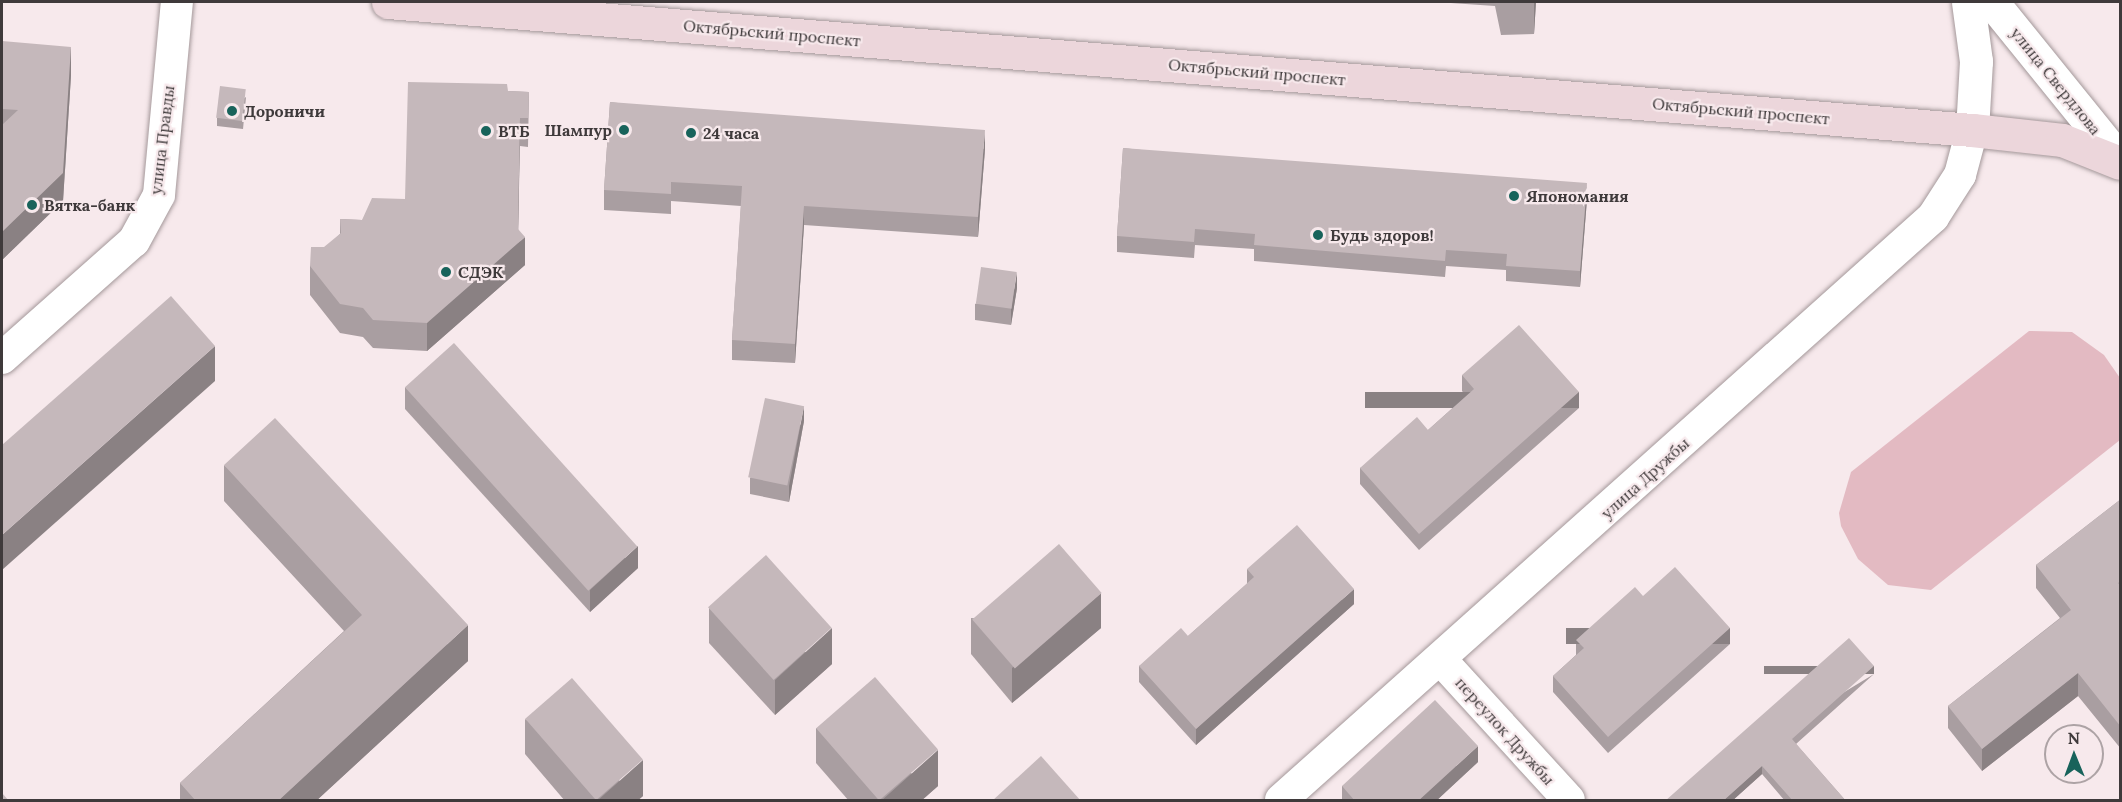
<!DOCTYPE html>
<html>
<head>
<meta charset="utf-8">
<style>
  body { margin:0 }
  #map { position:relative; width:2122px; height:802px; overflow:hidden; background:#f7e9ec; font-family:Lora,serif }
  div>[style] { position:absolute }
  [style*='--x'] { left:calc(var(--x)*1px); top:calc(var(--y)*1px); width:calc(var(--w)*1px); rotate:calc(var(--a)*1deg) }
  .green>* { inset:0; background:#e3bac2 }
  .roads { filter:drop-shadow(0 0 2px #a4989a) drop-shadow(0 0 2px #a4989a) }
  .minor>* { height:32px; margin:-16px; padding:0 16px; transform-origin:16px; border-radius:16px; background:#fff }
  .tertiary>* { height:33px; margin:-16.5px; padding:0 16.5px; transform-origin:16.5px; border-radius:16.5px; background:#fff }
  .secondary>* { height:33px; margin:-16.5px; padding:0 16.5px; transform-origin:16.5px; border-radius:16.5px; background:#ecd6db }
  .wall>* { inset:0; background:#a99ea1 }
  .shaded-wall>* { inset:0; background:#8a8183; transform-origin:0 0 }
  .building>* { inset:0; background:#c5b8bb; transform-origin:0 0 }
  .dots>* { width:16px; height:16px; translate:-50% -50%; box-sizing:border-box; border:3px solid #f7e9ec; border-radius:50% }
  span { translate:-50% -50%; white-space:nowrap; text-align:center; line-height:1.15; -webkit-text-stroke:4.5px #f7e9ec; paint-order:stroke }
  .street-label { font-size:16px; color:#3f3a3b }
  .poi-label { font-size:16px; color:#3f3a3b; font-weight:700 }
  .left { translate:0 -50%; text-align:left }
  .right { translate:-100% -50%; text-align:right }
  .frame { position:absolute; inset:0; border:3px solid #3f3a3b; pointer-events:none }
  .north { position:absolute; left:2044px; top:724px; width:60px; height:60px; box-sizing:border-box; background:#f7e9ec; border:2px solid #ada3a5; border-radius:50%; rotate:359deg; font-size:16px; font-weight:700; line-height:24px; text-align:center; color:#3f3a3b }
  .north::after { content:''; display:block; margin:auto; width:21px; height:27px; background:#18635b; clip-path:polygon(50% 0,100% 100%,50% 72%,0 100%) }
</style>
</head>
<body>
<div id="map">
  <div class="green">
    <div style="clip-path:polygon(2029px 331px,2072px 332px,2104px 355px,2120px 378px,2120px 440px,1931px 590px,1888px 585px,1858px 559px,1841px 526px,1839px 513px,1851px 472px)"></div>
  </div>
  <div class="roads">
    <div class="minor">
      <div style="--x:2;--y:358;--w:176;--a:-41.6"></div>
      <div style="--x:134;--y:241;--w:52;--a:-61.5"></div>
      <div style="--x:159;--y:195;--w:194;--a:-84.7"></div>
      <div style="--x:1442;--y:661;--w:188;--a:47.6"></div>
      <div style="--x:1281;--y:800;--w:875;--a:-41.8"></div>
      <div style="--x:1933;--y:217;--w:50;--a:-57.3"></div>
      <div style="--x:1960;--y:175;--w:47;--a:-75.1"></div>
    </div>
    <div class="tertiary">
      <div style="--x:1968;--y:2;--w:60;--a:82.3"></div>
      <div style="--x:1976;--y:61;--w:69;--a:93.3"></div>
      <div style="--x:1992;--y:2;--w:203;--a:51"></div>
    </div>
    <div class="secondary">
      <div style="--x:388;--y:2;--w:1589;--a:4.62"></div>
      <div style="--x:1972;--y:130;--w:91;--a:6.3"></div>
      <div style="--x:2062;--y:140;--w:62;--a:21.6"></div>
    </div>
  </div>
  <div class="wall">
    <div style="clip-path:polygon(1436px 2px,1536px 2px,1534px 34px,1501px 35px,1495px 6px)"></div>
    <div style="clip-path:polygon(2px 41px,71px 75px,63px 201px,2px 260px)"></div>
    <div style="clip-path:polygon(508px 91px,529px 92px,528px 147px,520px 146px,518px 230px,525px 265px,427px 351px,373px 348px,363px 337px,340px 333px,310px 295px,310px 266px,340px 234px,340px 219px,362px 220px,405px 199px)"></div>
    <div style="clip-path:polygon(246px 97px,243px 129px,217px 126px,217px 118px)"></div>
    <div style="clip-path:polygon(610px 102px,985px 149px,978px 237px,804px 225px,795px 363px,732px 360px,732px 340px,741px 206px,671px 201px,671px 214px,604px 210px,604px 190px)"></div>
    <div style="clip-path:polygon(1123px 148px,1587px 199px,1580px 287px,1506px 281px,1506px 270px,1446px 266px,1445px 277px,1254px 261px,1254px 249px,1195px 245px,1194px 258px,1117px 252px,1117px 236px)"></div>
    <div style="clip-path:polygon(1017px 288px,1011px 325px,975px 320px,975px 304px)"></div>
    <div style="clip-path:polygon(1462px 375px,1579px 408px,1419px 550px,1360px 484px,1360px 468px,1428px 430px,1466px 396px,1462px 391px)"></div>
    <div style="clip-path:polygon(405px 387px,638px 568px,590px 612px,405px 409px)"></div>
    <div style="clip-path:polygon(804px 421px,789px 502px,750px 494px,750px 478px)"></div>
    <div style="clip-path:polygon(224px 465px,468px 661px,316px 801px,180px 801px,180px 783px,344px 631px,224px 501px)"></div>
    <div style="clip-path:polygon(2121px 499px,2121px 749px,2078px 696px,1982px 771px,1948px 728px,1948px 706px,2060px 618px,2036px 588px,2036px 565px)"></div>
    <div style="clip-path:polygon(1247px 569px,1354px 604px,1196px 745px,1139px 682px,1139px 666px,1188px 636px,1247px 584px)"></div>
    <div style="clip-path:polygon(1643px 596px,1730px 644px,1608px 753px,1553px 692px,1553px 676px,1576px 655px,1576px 640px)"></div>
    <div style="clip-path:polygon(709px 608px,832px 664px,775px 715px,709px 643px)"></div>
    <div style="clip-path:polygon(971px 618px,1101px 628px,1012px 703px,971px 654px)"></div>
    <div style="clip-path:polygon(1874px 674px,1796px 744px,1846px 801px,1785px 801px,1762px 774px,1732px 801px,1665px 801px)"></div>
    <div style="clip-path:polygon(525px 719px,643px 796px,637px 801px,565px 801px,525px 754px)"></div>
    <div style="clip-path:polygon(816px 728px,938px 786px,921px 801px,849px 801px,816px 763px)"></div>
    <div style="clip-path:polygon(1478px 762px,1436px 801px,1342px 801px,1342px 786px)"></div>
  </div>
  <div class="shaded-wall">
    <div style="clip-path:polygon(1534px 2px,1536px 2px,1534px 34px)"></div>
    <div style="clip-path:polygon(71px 47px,71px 75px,63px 201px,2px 260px,2px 232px)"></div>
    <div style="clip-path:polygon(520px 118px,518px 243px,525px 237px,525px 265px,427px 351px,427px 323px)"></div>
    <div style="clip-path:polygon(985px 130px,985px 149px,978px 237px,978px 217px)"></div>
    <div style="clip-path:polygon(1587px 183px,1587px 199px,1580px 287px,1580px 271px)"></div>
    <div style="clip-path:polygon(804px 206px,804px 225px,795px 363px,795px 344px)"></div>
    <div style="clip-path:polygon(1017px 272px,1017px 288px,1011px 325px,1011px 309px)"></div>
    <div style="clip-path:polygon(215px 346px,215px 381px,2px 570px,2px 535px)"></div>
    <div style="left:1579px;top:392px;width:16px;height:214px;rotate:90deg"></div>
    <div style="clip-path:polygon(804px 406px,804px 421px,789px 502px,789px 486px)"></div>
    <div style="clip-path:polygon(638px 546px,638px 568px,590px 612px,590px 590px)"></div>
    <div style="clip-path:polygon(1354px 589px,1354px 604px,1196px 745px,1196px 729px)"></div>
    <div style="clip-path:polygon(1101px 593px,1101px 628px,1012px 703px,1012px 668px)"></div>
    <div style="clip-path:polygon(468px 625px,468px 661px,316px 801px,278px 801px)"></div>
    <div style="clip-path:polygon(832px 628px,832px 664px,775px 715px,775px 680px)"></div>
    <div style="left:1730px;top:628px;width:16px;height:164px;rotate:90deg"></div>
    <div style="left:1874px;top:666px;width:8px;height:110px;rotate:90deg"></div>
    <div style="clip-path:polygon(2078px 673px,2078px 696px,1982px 771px,1982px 749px)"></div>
    <div style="clip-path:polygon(1478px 746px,1478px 762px,1436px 801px,1418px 801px)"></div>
    <div style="clip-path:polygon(938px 750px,938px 786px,921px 801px,881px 801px)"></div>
    <div style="clip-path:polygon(643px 760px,643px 796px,637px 801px,597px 801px)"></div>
    <div style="clip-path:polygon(1762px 766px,1762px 774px,1732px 801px,1723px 801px)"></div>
  </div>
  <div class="building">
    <div style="clip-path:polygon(2px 41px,71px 47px,63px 173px,2px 232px,2px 125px,18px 110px,2px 109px)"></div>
    <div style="clip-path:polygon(408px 82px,507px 84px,508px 91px,529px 92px,528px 118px,520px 118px,518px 229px,525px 237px,427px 323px,373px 320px,363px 308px,340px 304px,310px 266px,311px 247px,324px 247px,341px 233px,340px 219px,362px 220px,372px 198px,405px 199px)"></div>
    <div style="left:220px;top:86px;width:26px;height:32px;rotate:7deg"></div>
    <div style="clip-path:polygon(610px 102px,985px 130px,978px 217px,804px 206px,795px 344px,732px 340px,742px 186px,671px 182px,671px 194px,604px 190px)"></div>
    <div style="clip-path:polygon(1123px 148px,1587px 183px,1580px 271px,1506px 266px,1507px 254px,1446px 250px,1445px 261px,1254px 245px,1255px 234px,1195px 229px,1194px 242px,1117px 236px)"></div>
    <div style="left:981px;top:267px;width:36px;height:37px;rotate:8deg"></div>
    <div style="clip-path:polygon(171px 296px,215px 346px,2px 535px,2px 445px)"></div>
    <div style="clip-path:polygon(1519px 325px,1579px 392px,1419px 534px,1360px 468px,1417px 417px,1428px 430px,1474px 389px,1462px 375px)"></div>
    <div style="left:454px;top:343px;width:274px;height:66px;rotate:48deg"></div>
    <div style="left:765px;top:398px;width:40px;height:81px;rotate:12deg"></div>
    <div style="clip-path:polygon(275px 418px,468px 625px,278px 801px,196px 801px,180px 783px,362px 615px,224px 465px)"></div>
    <div style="clip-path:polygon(2121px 499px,2121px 581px,2118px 583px,2121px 586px,2121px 727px,2078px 673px,1982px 749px,1948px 706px,2071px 610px,2036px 565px)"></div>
    <div style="clip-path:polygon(1297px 525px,1354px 589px,1196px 729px,1139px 666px,1181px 628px,1188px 636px,1254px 577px,1247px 569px)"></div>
    <div style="left:1059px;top:544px;width:65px;height:115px;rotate:49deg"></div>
    <div style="left:766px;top:555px;width:98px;height:78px;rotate:48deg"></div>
    <div style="clip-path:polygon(1675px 567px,1730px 628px,1608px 737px,1553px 676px,1584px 648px,1576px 640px,1635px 587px,1643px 596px)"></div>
    <div style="clip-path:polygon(1849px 638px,1874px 666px,1792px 739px,1846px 801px,1793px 801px,1762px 766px,1723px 801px,1665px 801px)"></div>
    <div style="left:875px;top:677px;width:96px;height:78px;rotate:49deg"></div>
    <div style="left:572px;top:678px;width:108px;height:62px;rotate:49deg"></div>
    <div style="clip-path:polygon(1435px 700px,1478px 746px,1418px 801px,1355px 801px,1342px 786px)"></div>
    <div style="clip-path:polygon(1041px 756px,1081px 801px,992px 801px)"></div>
    <div style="clip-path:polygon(2px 793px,9px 801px,2px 801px)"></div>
  </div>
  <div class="dots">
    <div style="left:232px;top:111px;background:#18635b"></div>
    <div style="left:624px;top:130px;background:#18635b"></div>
    <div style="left:486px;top:131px;background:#18635b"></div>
    <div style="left:691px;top:133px;background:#18635b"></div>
    <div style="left:1514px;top:196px;background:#18635b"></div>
    <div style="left:32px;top:205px;background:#18635b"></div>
    <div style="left:1318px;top:235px;background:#18635b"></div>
    <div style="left:446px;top:272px;background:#18635b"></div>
  </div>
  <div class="street-label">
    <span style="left:772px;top:33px;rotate:5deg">Октябрьский проспект</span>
    <span style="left:1257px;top:72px;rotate:5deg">Октябрьский проспект</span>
    <span style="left:2056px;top:81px;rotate:51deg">улица Свердлова</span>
    <span style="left:1741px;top:111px;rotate:5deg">Октябрьский проспект</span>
    <span style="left:162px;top:140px;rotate:-83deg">улица Правды</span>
    <span style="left:1645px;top:478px;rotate:-42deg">улица Дружбы</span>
    <span style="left:1505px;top:731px;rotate:48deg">переулок Дружбы</span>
  </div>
  <div class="poi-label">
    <span class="left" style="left:244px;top:111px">Дороничи</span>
    <span class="right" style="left:612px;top:130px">Шампур</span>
    <span class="left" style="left:498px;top:131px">ВТБ</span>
    <span class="left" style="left:703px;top:133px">24 часа</span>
    <span class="left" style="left:1526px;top:196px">Япономания</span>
    <span class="left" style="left:44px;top:205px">Вятка-банк</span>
    <span class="left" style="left:1330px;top:235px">Будь здоров!</span>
    <span class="left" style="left:458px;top:272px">СДЭК</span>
  </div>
  <div class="frame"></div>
  <div class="north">N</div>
</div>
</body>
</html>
